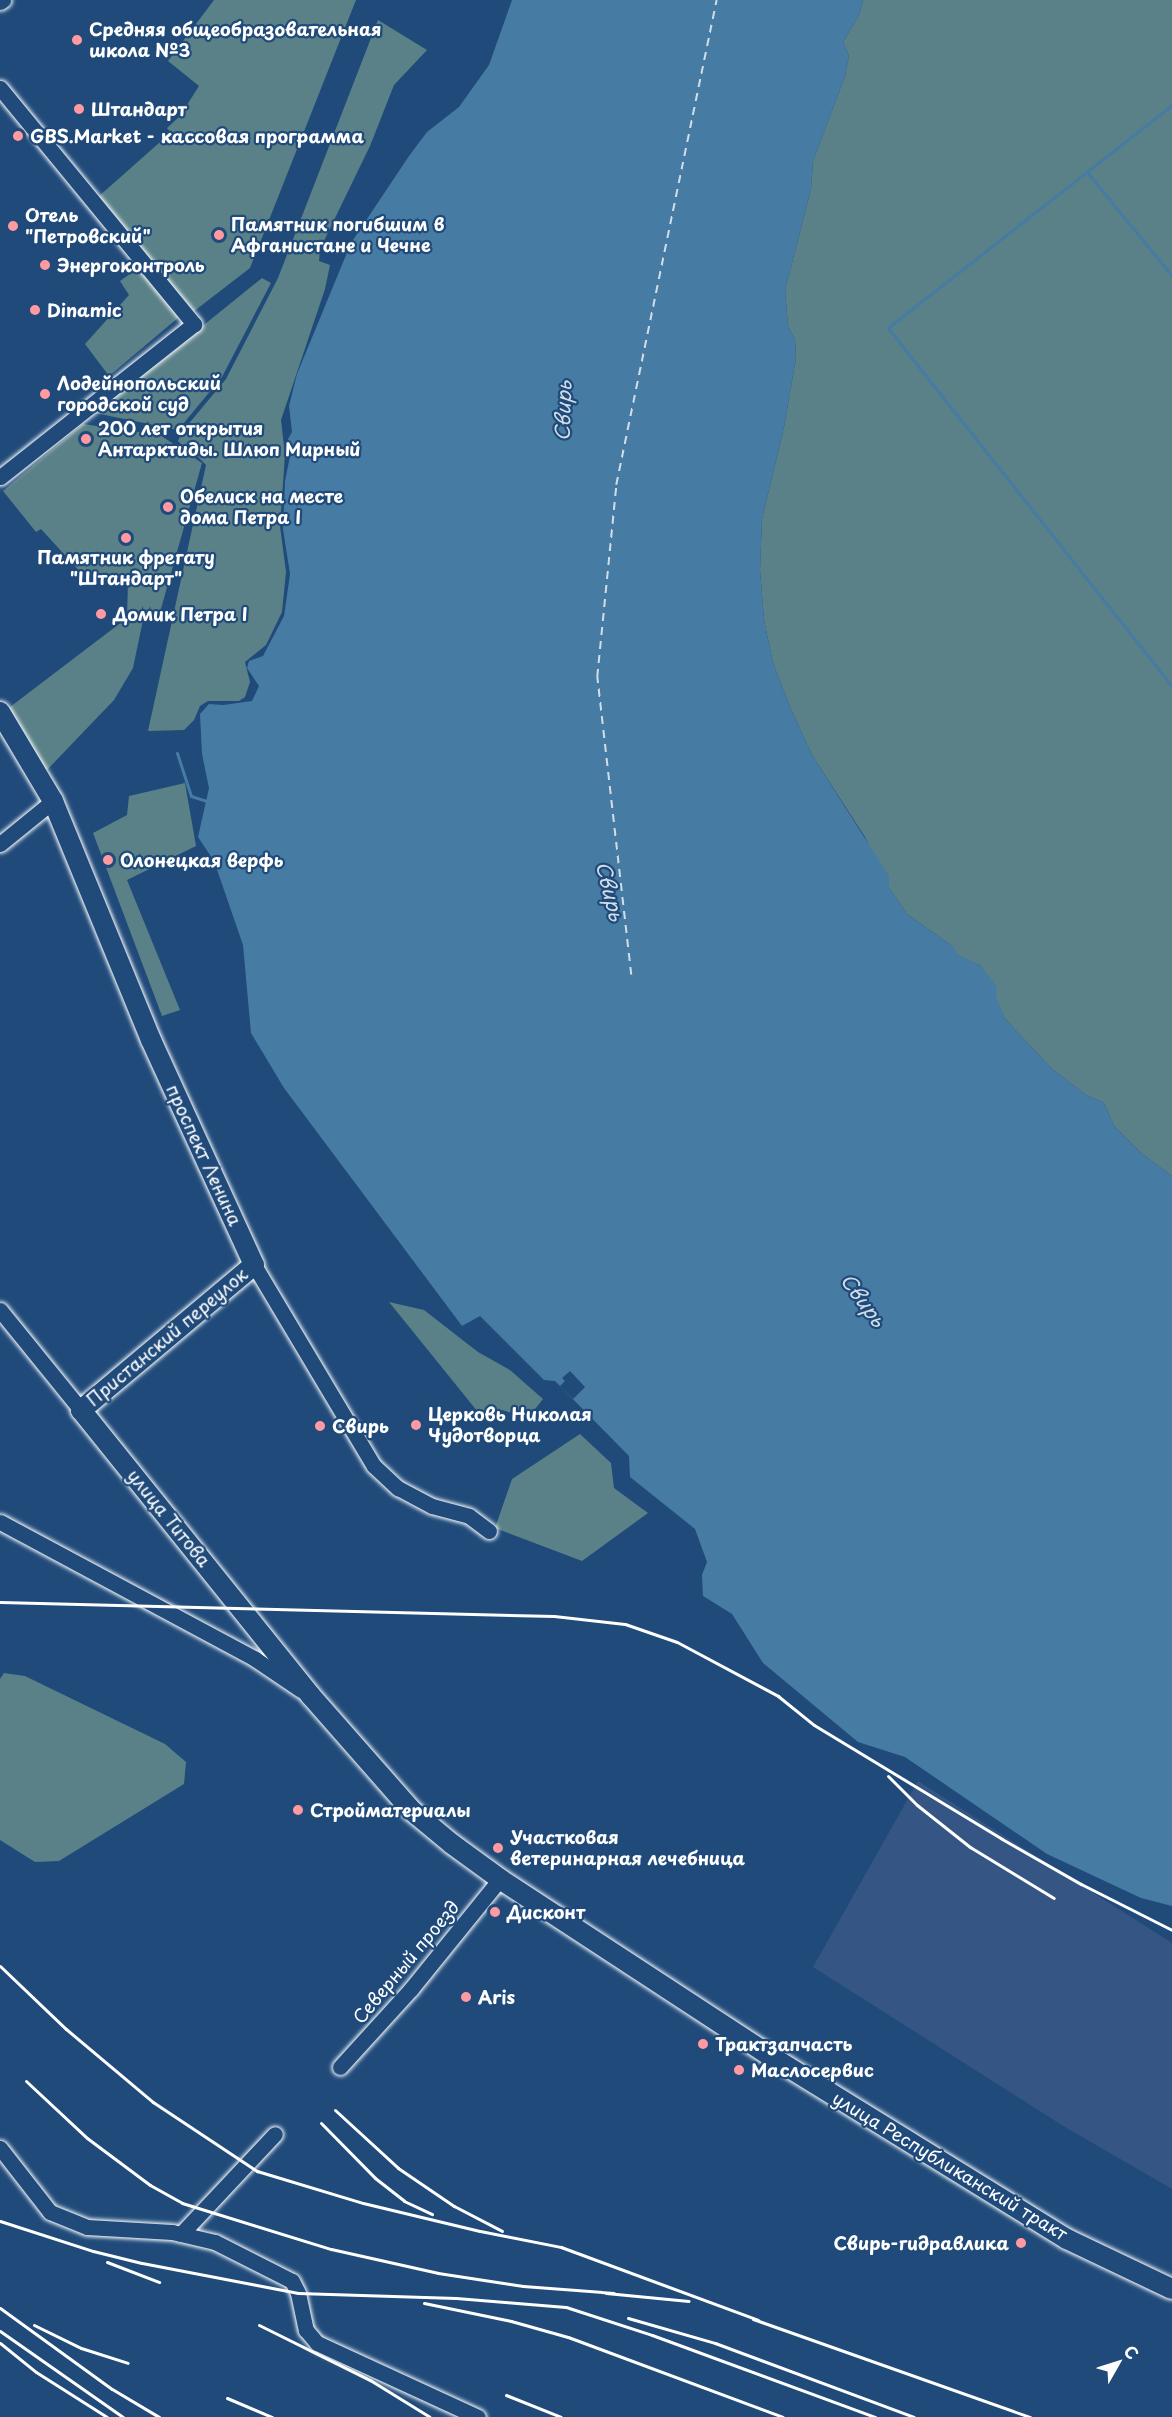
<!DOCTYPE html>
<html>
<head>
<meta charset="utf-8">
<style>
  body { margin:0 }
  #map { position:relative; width:1172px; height:2417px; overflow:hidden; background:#1f4a7a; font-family:"Playpen Sans",sans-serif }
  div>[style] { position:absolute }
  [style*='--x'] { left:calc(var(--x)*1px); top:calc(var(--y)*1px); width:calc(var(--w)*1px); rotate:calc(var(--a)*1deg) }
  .built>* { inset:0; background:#355684 }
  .green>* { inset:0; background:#598187 }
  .water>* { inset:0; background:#467ca3 }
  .pier>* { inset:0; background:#1f4a7a }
  .stream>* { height:3px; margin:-1.5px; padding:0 1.5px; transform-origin:1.5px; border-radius:1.5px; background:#467ca3 }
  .ferry>* { height:1.5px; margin-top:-0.75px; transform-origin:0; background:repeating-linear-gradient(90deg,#d1dee8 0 8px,transparent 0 14px) }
  .roads { filter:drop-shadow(0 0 2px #fff) drop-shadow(0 0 2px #fff) }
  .minor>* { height:15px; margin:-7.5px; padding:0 7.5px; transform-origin:7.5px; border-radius:7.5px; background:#1f4a7a }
  .major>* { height:20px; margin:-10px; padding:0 10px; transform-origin:10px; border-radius:10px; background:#1f4a7a }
  .rail>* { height:3px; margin:-1.5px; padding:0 1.5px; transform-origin:1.5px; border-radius:1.5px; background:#fff }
  .dots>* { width:16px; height:16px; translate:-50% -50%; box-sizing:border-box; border:3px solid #1f4a7a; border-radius:50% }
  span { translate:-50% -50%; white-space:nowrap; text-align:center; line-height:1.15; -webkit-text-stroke:4.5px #1f4a7a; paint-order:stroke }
  .poi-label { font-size:18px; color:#fff; font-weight:700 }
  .left { translate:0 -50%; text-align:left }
  .right { translate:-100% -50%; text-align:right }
  .street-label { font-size:18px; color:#fff }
  .water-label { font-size:20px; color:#d1dee8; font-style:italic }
  .north { position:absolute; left:1088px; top:2333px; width:60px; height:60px; -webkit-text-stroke:4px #1f4a7a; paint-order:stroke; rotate:51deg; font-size:16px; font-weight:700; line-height:24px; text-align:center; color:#fff }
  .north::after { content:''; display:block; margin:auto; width:21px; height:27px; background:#fff; clip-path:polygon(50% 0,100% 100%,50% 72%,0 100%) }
</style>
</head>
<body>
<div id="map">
  <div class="built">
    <div style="clip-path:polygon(918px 1781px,1172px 1943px,1172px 2189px,1065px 2127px,813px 1967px)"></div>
  </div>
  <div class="green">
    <div style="clip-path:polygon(214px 0,356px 0,250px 268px,193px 312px,98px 197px,168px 135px,170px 132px,167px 128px,180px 116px,199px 86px,168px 61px)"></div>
    <div style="clip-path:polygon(863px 0,1172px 0,1172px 1176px,1141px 1153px,1114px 1126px,1104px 1103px,1086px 1095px,1052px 1069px,1005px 1019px,981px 966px,957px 955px,952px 946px,907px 914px,889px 888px,865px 837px,812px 755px,790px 707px,773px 663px,764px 620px,760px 570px,762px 519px,784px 427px,796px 358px,795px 340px,788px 326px,785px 290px,811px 189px,813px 161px,845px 76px,849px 56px,843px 42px,859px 15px)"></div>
    <div style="clip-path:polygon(378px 20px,427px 50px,394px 85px,370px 146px,320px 249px,319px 261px,330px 265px,325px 289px,281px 420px,285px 455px,280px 526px,286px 572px,282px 612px,266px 645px,245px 662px,250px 682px,245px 697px,239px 701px,208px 701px,200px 706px,194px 720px,184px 730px,148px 731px,206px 465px,189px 448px,188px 443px,184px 447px,178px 441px,181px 433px,226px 379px,278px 278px)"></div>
    <div style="clip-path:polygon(141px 266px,179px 317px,109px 376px,85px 344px,129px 295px,120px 281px)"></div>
    <div style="clip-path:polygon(262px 278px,271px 283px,222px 377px,178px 430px,95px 413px)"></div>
    <div style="clip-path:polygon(83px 424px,160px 435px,202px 463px,157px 623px,143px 620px,133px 668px,114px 700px,47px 770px,6px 710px,127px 618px,128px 581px,82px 574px,41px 529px,36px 532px,3px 491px)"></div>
    <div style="clip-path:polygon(185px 783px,196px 846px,127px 880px,180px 1010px,162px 1016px,93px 833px,127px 815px,129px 796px)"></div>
    <div style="clip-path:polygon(389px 1302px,424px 1310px,478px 1352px,510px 1370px,543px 1399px,528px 1418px,502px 1410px,486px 1422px)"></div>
    <div style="clip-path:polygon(580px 1434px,611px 1463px,614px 1488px,648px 1513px,582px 1561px,495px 1528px,512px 1479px)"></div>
    <div style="clip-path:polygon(4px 1673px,25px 1676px,165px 1744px,186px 1762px,184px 1784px,59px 1861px,35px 1862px,0 1840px,0 1679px)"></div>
  </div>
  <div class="water">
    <div style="clip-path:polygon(512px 0,863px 0,859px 15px,843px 42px,849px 56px,845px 76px,813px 161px,811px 189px,785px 290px,788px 326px,795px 340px,796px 358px,784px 427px,762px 519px,760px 570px,764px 620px,773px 663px,790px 707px,812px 755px,889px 876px,889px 888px,907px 914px,952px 946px,958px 955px,981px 966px,997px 987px,996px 997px,1005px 1019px,1052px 1069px,1086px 1095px,1104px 1103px,1114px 1126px,1141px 1153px,1172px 1176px,1172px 1906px,1141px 1898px,1047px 1854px,905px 1757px,858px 1742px,763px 1663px,732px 1614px,703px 1596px,702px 1575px,707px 1562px,695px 1529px,630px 1477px,629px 1456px,560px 1386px,555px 1381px,544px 1380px,480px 1316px,462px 1326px,284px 1088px,251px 1033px,243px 945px,214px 861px,198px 837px,209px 788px,202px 754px,200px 714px,209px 704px,223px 705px,252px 701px,259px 686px,247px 668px,249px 661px,263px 656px,284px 616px,290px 574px,283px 529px,285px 481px,290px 456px,288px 439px,292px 432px,289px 406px,297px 374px,351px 243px,409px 156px,427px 132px,459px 107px,489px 65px)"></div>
  </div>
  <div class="pier">
    <div style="clip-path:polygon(570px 1371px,585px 1387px,573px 1399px,560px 1386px,565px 1381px,562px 1378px)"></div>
  </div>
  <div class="stream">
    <div style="--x:1172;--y:105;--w:361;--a:141.9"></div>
    <div style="--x:888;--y:328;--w:457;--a:51.6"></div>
    <div style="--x:1087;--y:172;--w:134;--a:50.7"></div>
    <div style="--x:177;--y:753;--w:45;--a:72"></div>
    <div style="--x:191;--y:796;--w:16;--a:18"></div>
  </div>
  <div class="ferry">
    <div style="--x:631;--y:975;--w:300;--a:-96.5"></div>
    <div style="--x:597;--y:677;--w:193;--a:-84.3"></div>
    <div style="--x:616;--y:485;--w:495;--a:-78.3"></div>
  </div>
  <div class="roads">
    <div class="minor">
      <div style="--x:0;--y:2;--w:4;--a:-34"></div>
      <div style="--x:0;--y:88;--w:306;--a:50.6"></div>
      <div style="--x:194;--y:324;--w:247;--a:141.7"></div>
      <div style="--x:0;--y:844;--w:68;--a:-39.1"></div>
      <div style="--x:254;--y:1265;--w:234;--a:59.2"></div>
      <div style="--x:374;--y:1466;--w:33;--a:43"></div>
      <div style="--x:398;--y:1488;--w:38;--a:28"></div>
      <div style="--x:432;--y:1506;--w:38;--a:15"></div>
      <div style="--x:469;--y:1516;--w:25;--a:37"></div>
      <div style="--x:0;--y:1310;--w:129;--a:51"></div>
      <div style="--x:0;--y:1522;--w:289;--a:28.2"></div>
      <div style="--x:255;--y:1659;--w:55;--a:34"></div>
      <div style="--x:340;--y:2067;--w:105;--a:-47.7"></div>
      <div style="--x:411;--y:1989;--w:141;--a:-51"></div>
      <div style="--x:0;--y:2148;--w:81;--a:52"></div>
      <div style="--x:50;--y:2212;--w:40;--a:22"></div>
      <div style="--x:87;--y:2227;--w:85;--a:3.4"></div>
      <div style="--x:172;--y:2232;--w:44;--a:13.1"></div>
      <div style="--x:215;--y:2242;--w:86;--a:26.9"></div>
      <div style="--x:292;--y:2281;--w:13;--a:63"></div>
      <div style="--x:298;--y:2293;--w:38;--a:78"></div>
      <div style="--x:306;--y:2330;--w:17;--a:50"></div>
      <div style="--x:317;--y:2343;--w:177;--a:24.7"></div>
      <div style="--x:181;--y:2234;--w:137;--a:-46.8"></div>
    </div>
    <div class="major">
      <div style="--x:0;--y:712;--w:104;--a:59.2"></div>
      <div style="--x:53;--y:801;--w:258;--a:67.7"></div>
      <div style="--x:151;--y:1040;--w:247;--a:65.4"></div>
      <div style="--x:254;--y:1265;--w:226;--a:140"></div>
      <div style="--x:81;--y:1410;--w:367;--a:51.2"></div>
      <div style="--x:311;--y:1696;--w:152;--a:48.7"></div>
      <div style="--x:411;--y:1810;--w:53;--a:39.7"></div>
      <div style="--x:452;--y:1844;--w:59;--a:36.1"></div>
      <div style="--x:500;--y:1879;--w:334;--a:33.2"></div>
      <div style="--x:780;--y:2062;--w:337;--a:31.7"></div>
      <div style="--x:1067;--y:2239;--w:116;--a:25.5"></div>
    </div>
  </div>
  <div class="rail">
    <div style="--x:0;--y:1602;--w:554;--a:1.45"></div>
    <div style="--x:554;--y:1616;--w:71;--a:6.4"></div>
    <div style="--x:625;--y:1624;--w:55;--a:19.1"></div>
    <div style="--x:677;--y:1642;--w:115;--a:28.1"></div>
    <div style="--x:778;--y:1696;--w:46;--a:38.9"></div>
    <div style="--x:814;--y:1725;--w:220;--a:31.2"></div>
    <div style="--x:1002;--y:1839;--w:91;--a:29.7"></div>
    <div style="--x:1081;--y:1884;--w:102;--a:26.8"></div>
    <div style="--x:888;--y:1776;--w:41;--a:45"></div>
    <div style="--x:917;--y:1805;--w:68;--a:38.4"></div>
    <div style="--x:970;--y:1847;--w:98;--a:31.3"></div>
    <div style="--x:0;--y:1966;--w:91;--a:43.7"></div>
    <div style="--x:66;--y:2029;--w:114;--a:40"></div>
    <div style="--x:153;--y:2102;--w:125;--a:33.6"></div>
    <div style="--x:257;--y:2171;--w:111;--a:16.8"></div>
    <div style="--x:363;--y:2203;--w:120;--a:13.5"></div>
    <div style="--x:480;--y:2231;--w:83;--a:11.2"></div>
    <div style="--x:561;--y:2247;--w:210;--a:20.3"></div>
    <div style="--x:26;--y:2081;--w:83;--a:43.1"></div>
    <div style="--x:87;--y:2138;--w:79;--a:36.7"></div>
    <div style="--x:150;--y:2185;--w:37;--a:29"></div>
    <div style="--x:182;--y:2203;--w:156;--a:17.2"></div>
    <div style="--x:331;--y:2249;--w:110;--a:12.6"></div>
    <div style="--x:438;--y:2273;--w:86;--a:8.7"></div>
    <div style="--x:523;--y:2286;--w:91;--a:4.4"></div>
    <div style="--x:335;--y:2110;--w:86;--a:42.6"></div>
    <div style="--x:398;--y:2168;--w:68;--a:34.2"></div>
    <div style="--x:454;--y:2206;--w:54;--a:27.5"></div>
    <div style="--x:321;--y:2123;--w:77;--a:45.5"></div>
    <div style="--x:375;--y:2178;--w:37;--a:38"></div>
    <div style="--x:404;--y:2201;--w:31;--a:25"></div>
    <div style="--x:0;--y:2221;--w:98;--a:17.9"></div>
    <div style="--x:93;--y:2251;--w:50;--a:13.8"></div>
    <div style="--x:142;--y:2263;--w:159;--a:10.9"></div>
    <div style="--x:298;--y:2293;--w:158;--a:1.8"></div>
    <div style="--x:456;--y:2298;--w:110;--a:4.7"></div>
    <div style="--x:566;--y:2307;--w:90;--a:18"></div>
    <div style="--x:652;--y:2335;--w:238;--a:20.2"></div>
    <div style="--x:107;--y:2262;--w:56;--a:21"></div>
    <div style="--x:606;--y:2293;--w:83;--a:5.5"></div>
    <div style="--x:424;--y:2303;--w:89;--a:11.7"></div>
    <div style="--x:511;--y:2321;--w:59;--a:15.7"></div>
    <div style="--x:568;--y:2337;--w:229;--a:20.4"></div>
    <div style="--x:0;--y:2308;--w:138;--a:35.9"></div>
    <div style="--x:112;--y:2389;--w:55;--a:30.8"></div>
    <div style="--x:628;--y:2318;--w:91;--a:16"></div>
    <div style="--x:715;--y:2343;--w:212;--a:20.4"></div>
    <div style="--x:753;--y:2319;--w:294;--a:19.5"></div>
    <div style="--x:34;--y:2325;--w:52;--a:26.1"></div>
    <div style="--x:81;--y:2348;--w:49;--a:17.7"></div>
    <div style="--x:259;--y:2325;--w:124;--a:26.4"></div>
    <div style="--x:370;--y:2380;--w:70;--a:31.7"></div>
    <div style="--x:0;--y:2331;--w:150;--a:35"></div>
    <div style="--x:0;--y:2343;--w:46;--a:38.9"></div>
    <div style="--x:36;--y:2372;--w:84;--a:32.4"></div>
    <div style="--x:506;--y:2395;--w:59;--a:21.8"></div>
    <div style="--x:227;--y:2398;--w:49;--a:22.9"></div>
  </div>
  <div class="dots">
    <div style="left:77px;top:40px;background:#ff9aa2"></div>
    <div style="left:79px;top:109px;background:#ff9aa2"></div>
    <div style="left:18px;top:136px;background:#ff9aa2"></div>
    <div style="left:13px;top:226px;background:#ff9aa2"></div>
    <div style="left:219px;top:235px;background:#ff9aa2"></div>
    <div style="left:45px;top:265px;background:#ff9aa2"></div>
    <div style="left:35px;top:310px;background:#ff9aa2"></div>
    <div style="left:45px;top:394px;background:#ff9aa2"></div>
    <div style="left:86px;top:439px;background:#ff9aa2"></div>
    <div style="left:168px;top:507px;background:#ff9aa2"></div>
    <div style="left:126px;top:538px;background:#ff9aa2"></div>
    <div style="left:101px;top:614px;background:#ff9aa2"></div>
    <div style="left:108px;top:860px;background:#ff9aa2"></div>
    <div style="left:416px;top:1425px;background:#ff9aa2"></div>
    <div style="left:320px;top:1426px;background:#ff9aa2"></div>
    <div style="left:298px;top:1810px;background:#ff9aa2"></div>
    <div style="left:498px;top:1848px;background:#ff9aa2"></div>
    <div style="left:495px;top:1912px;background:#ff9aa2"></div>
    <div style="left:466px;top:1997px;background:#ff9aa2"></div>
    <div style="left:703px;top:2044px;background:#ff9aa2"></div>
    <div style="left:739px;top:2070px;background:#ff9aa2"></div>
    <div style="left:1021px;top:2243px;background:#ff9aa2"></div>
  </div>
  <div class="poi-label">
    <span class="left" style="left:89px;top:40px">Средняя общеобразовательная<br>школа №3</span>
    <span class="left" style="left:91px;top:109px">Штандарт</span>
    <span class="left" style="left:30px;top:136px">GBS.Market - кассовая программа</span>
    <span class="left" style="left:25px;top:226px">Отель<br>"Петровский"</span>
    <span class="left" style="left:231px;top:235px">Памятник погибшим в<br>Афганистане и Чечне</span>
    <span class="left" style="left:57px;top:265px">Энергоконтроль</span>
    <span class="left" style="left:47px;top:310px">Dinamic</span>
    <span class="left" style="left:57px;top:394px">Лодейнопольский<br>городской суд</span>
    <span class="left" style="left:98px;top:439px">200 лет открытия<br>Антарктиды. Шлюп Мирный</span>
    <span class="left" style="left:180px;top:507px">Обелиск на месте<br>дома Петра I</span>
    <span style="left:126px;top:568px">Памятник фрегату<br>"Штандарт"</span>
    <span class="left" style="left:113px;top:614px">Домик Петра I</span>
    <span class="left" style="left:120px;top:860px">Олонецкая верфь</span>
    <span class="left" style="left:428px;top:1425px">Церковь Николая<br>Чудотворца</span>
    <span class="left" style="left:332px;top:1426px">Свирь</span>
    <span class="left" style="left:310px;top:1810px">Стройматериалы</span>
    <span class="left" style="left:510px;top:1848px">Участковая<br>ветеринарная лечебница</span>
    <span class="left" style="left:507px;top:1912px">Дисконт</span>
    <span class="left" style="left:478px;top:1997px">Aris</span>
    <span class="left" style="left:715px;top:2044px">Трактзапчасть</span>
    <span class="left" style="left:751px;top:2070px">Маслосервис</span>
    <span class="right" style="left:1009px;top:2243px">Свирь-гидравлика</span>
  </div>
  <div class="street-label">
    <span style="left:204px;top:1155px;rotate:65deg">проспект Ленина</span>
    <span style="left:167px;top:1337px;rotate:-40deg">Пристанский переулок</span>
    <span style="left:169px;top:1518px;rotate:51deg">улица Титова</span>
    <span style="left:406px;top:1962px;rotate:-50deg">Северный проезд</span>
    <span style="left:950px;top:2166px;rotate:31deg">улица Республиканский тракт</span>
  </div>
  <div class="water-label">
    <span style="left:563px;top:411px;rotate:-88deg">Свирь</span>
    <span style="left:610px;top:891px;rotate:76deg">Свирь</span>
    <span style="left:863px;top:1300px;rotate:54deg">Свирь</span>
  </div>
  <div class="north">С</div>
</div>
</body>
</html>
